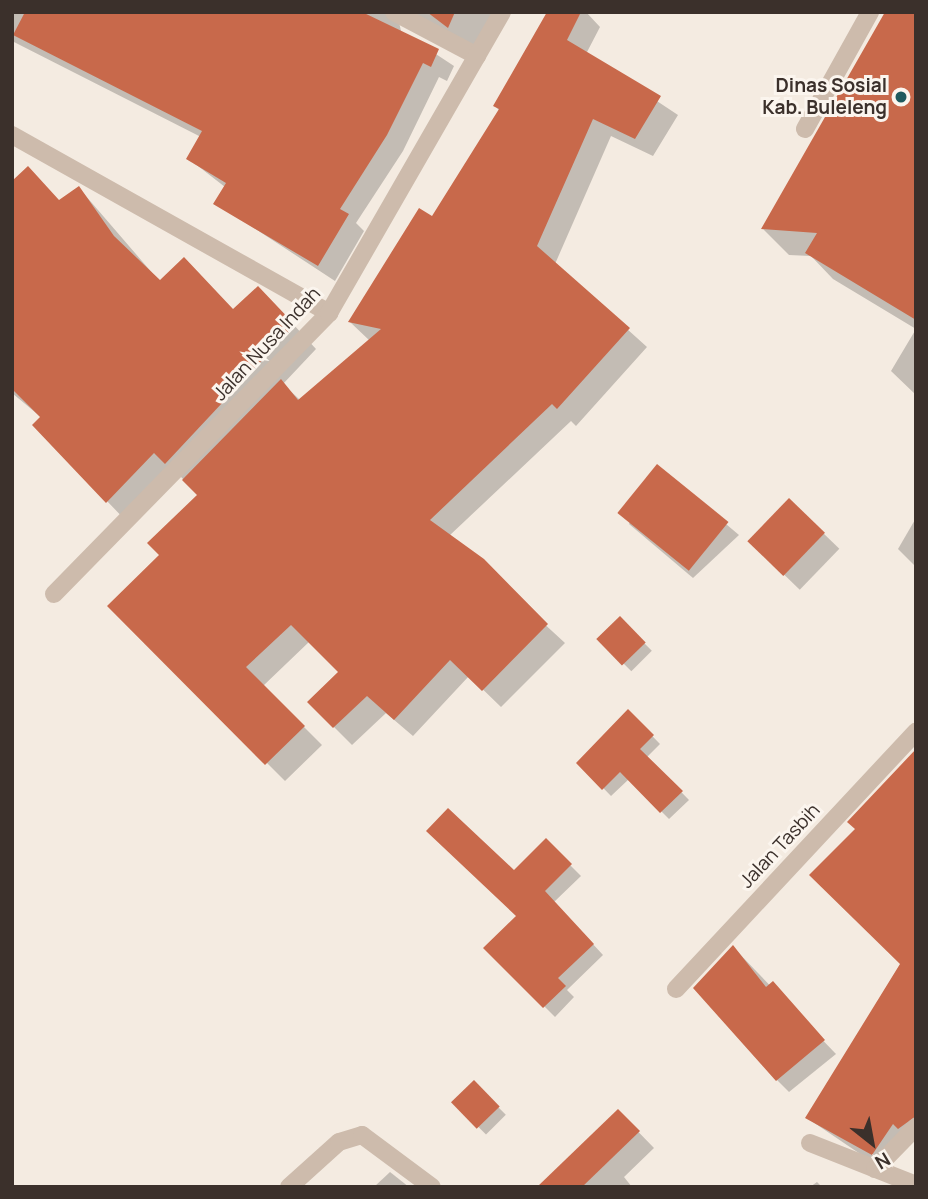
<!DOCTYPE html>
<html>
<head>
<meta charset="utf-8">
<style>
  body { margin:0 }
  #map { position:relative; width:928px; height:1199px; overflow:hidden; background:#f4ebe1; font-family:Manrope,sans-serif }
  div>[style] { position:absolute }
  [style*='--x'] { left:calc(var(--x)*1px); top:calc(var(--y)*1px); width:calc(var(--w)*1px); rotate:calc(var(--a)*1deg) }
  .shadow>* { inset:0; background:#0003; transform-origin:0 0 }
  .building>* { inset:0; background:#c8694b; transform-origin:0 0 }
  .minor>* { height:18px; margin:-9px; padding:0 9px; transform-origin:9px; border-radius:9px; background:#cdbbac }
  .dots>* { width:19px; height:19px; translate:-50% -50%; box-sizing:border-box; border:4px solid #fbf5ee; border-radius:50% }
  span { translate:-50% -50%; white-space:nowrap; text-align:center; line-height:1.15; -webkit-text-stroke:6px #fbf5ee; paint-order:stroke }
  .poi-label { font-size:19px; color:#3b302b; font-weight:700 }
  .right { translate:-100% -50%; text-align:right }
  .street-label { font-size:19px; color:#3b302b }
  .frame { position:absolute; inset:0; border:14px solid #3b302b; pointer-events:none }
  .north { position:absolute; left:837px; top:1108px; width:70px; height:70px; -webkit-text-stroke:5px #fbf5ee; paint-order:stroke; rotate:149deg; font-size:19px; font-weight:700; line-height:28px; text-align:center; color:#3b302b }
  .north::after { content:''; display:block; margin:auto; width:24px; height:32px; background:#3b302b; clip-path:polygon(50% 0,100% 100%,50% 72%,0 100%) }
</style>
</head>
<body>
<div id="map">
  <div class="shadow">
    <div style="clip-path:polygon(12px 12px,494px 12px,476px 46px,399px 22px,401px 31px,454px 66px,447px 81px,439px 77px,403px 151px,356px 223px,364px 231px,335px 281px,216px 203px,225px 187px,189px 159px,201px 137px,12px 41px)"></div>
    <div style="clip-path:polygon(549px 12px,586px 12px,600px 27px,586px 54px,678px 115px,653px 156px,611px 136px,555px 264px,647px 347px,576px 426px,571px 421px,449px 536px,565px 643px,501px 707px,469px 676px,413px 736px,386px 713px,352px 745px,309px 702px,340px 672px,310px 641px,263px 686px,322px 745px,285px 781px,110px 606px,161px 555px,199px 495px,178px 474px,130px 525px,34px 425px,42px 418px,12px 393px,12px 183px,60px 202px,79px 188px,160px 282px,234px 311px,281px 311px,316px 349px,283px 384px,300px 400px,370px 341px,350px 322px,432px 218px,500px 111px,495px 106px)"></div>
    <div style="clip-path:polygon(887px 12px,916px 12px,916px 395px,891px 371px,916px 329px,833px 279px,811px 256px,789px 255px,763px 229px)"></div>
    <div style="clip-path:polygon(657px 466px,739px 535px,693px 578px,629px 524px)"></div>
    <div style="left:789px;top:500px;width:70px;height:57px;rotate:44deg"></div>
    <div style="clip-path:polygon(916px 518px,916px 567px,898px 549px)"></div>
    <div style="left:620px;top:619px;width:45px;height:29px;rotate:45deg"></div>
    <div style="clip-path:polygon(628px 711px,660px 744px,647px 757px,689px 800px,669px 819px,629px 779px,611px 796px,579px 763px)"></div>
    <div style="clip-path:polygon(916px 751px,916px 1116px,878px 1166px,807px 1118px,901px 963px,857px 829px)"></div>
    <div style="clip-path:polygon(546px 841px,581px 876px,554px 902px,603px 955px,567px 990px,574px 997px,555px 1017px,486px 948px,518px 916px,514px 872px)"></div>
    <div style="clip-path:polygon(733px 947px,836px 1054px,789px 1092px,777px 1080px)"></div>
    <div style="left:474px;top:1083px;width:45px;height:28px;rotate:45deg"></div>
    <div style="clip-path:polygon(618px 1111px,654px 1148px,624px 1177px,632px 1187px,539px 1187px)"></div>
    <div style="clip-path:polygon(390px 1172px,409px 1187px,374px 1187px)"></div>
    <div style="clip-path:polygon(817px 1182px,822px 1187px,810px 1187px)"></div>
  </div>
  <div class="building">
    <div style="clip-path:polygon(25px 12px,362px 12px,439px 49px,431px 67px,423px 63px,387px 135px,340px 209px,349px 214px,318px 266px,213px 204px,226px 183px,186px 159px,202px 131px,13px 35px)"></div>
    <div style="clip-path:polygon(427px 12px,455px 12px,448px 28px)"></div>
    <div style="clip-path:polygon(547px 12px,581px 12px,567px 40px,661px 96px,635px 139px,593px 119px,537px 246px,630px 328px,557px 409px,552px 404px,430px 520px,484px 559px,548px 624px,482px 691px,450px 660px,394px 720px,367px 696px,333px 728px,307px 702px,338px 672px,291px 625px,246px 667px,305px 726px,265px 765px,107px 606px,159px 555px,147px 543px,197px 495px,182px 480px,281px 379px,298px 400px,381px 329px,348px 322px,419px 208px,432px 216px,499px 109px,493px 106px)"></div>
    <div style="clip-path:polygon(885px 12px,916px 12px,916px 320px,805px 253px,817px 233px,761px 229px)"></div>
    <div style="clip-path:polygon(28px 166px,59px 200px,79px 186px,114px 236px,160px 280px,184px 257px,233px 309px,258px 286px,295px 325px,165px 464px,154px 453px,106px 503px,32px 425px,40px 417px,12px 389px,12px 181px)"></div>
    <div style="left:657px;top:464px;width:92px;height:63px;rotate:39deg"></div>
    <div style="left:789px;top:498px;width:50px;height:60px;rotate:44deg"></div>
    <div style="left:620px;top:616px;width:37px;height:33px;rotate:46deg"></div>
    <div style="clip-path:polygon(628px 709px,654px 735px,640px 749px,683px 791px,660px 813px,620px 772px,602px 790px,576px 763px)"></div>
    <div style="clip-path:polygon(916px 749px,916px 1116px,898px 1129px,893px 1124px,872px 1155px,805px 1118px,900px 964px,809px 875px,855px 829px,847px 822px)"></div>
    <div style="clip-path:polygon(448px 808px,514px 870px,546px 838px,572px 864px,545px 891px,594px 944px,558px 978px,566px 986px,543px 1008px,483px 948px,516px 916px,426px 831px)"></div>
    <div style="clip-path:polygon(733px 945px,766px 987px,773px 981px,825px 1040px,776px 1081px,693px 988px)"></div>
    <div style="left:474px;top:1080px;width:37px;height:32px;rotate:46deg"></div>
    <div style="clip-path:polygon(618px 1109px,640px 1131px,582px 1187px,537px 1187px)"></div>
  </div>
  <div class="minor">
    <div style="--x:394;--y:12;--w:94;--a:27.9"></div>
    <div style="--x:805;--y:129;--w:134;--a:-60.9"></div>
    <div style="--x:12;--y:135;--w:364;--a:29.3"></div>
    <div style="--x:54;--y:594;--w:393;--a:-45.6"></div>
    <div style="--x:329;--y:313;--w:347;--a:-60.1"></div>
    <div style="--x:676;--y:989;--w:352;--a:-47"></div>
    <div style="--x:810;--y:1143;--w:114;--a:21.6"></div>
    <div style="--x:875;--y:1169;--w:59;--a:-45.7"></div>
    <div style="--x:289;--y:1187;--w:67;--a:-42"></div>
    <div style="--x:339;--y:1142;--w:24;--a:-17"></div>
    <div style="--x:362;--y:1135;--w:87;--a:36.6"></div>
  </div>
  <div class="dots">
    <div style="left:901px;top:97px;background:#1f5a5e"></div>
  </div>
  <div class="poi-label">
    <span class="right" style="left:887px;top:97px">Dinas Sosial<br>Kab. Buleleng</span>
  </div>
  <div class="street-label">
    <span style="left:267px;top:344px;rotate:-47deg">Jalan Nusa Indah</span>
    <span style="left:780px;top:846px;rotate:-47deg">Jalan Tasbih</span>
  </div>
  <div class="frame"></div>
  <div class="north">N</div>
</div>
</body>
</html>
